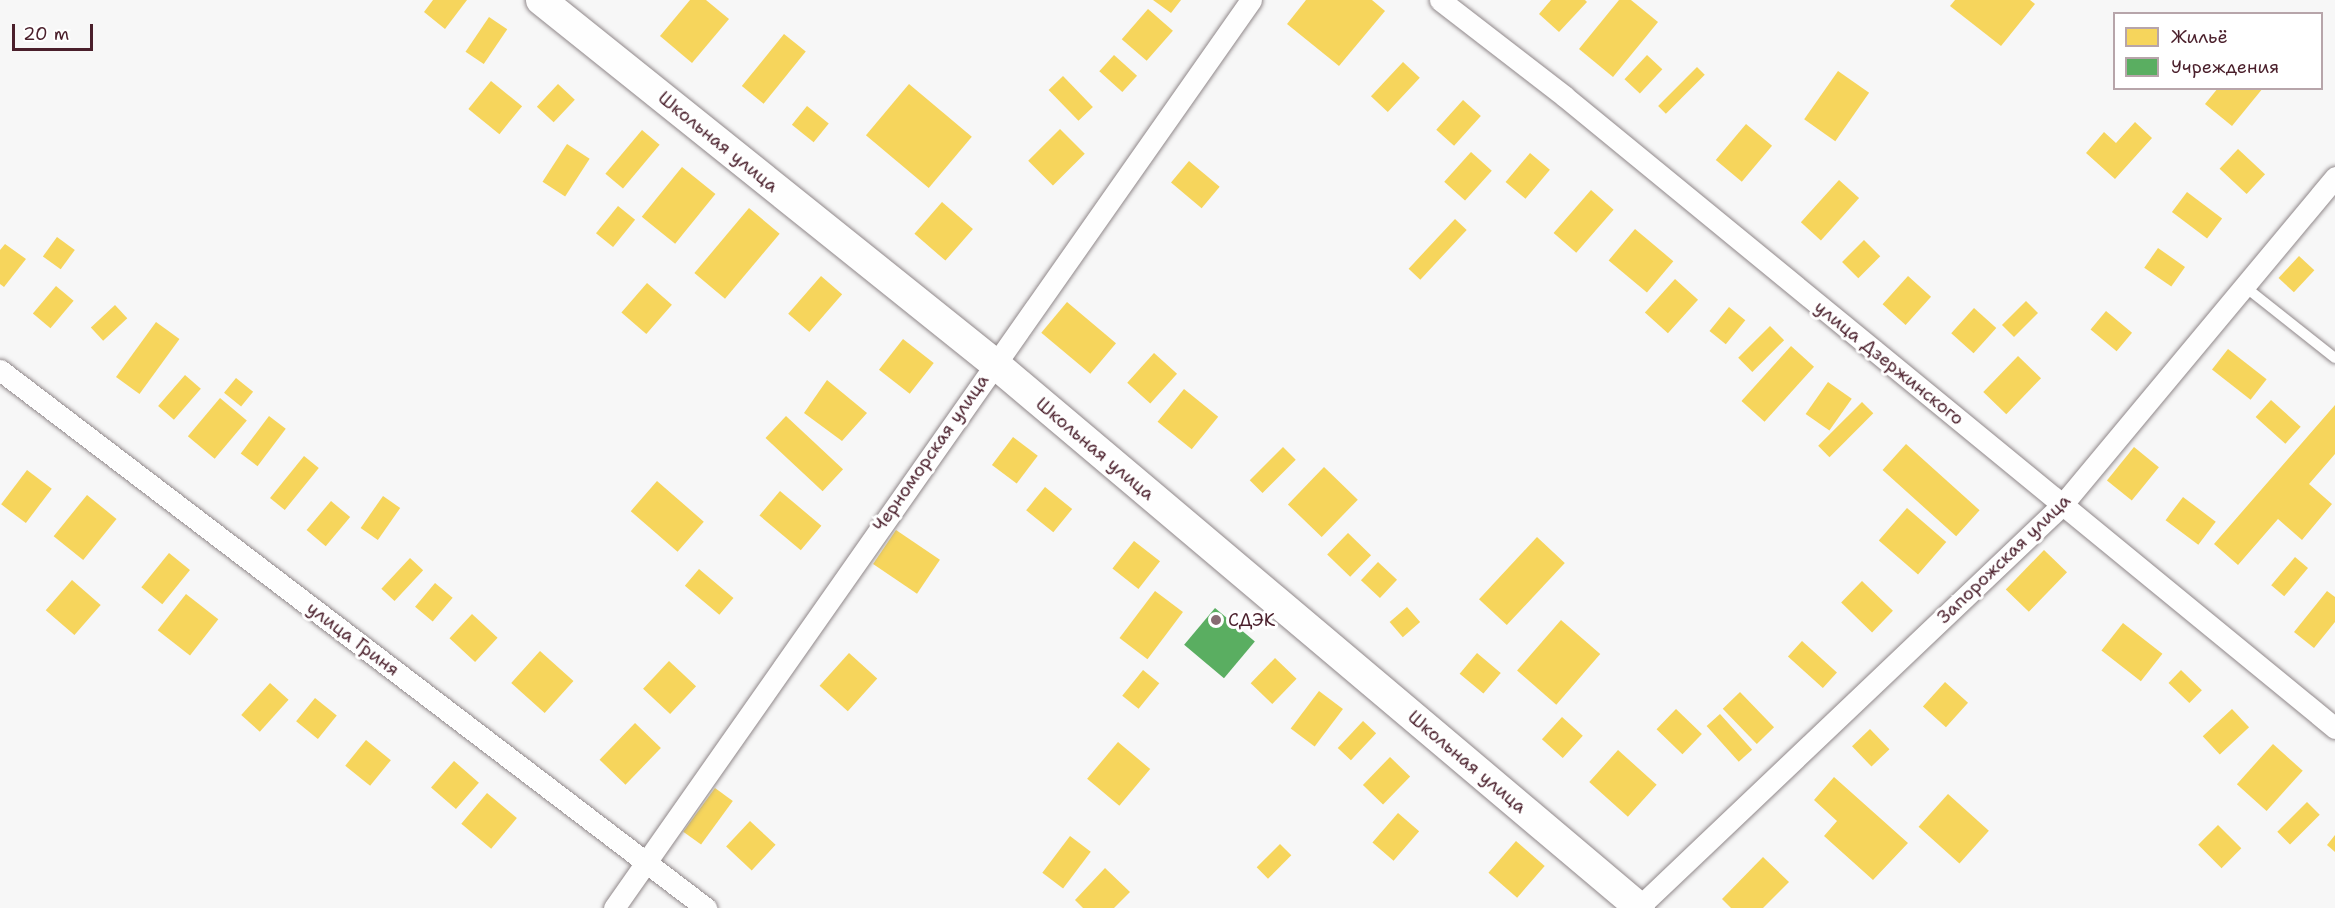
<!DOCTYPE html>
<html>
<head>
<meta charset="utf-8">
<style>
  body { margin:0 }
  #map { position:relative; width:2335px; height:908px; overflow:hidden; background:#f7f7f7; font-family:"Shantell Sans",sans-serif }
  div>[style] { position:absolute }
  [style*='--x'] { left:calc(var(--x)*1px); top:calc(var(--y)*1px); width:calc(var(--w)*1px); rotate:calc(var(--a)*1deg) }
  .homes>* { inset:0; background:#f6d55c; transform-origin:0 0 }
  .public>* { inset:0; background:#5aae61; transform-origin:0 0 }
  .roads { filter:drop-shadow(0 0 2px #90888a) drop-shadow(0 0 2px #90888a) }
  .lane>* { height:10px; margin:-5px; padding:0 5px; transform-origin:5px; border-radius:5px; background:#fefefe }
  .street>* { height:21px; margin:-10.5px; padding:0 10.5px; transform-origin:10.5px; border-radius:10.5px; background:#fefefe }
  .secondary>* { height:30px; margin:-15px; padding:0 15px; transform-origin:15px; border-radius:15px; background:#fefefe }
  .dots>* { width:16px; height:16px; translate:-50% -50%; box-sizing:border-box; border:3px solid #fff; border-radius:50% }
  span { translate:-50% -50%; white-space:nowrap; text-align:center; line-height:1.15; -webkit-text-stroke:6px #fff; paint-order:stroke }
  .street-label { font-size:18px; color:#4a1f2b }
  .poi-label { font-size:18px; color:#4a1f2b }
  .left { translate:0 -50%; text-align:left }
  .legend { position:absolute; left:2113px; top:12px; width:210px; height:78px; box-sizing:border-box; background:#fff; border:2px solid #b7a5aa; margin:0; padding:8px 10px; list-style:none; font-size:18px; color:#4a1f2b }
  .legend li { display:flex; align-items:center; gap:12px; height:30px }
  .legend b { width:30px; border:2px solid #b7a5aa }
  .scale { position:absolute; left:12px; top:24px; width:81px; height:27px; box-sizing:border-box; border:3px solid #4a1f2b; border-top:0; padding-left:8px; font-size:18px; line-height:21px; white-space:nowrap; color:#4a1f2b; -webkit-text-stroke:4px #fff; paint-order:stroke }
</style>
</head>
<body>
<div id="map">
  <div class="homes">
    <div style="clip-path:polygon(433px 0,467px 0,445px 29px,424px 12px)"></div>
    <div style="clip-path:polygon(690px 0,706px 0,729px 19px,692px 63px,660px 36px)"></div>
    <div style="clip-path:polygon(1153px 0,1181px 0,1171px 13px)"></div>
    <div style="clip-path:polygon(1306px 0,1372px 0,1385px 11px,1339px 66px,1287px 24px)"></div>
    <div style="clip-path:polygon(1551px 0,1585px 0,1587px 2px,1559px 32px,1539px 14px)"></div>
    <div style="clip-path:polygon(1619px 0,1631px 0,1658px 22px,1613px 77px,1579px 49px)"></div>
    <div style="clip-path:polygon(1955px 0,2030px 0,2035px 4px,2001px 46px,1950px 6px)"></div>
    <div style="left:1148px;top:9px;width:33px;height:40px;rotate:41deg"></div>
    <div style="left:489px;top:17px;width:22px;height:42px;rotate:34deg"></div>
    <div style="left:784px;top:34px;width:28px;height:67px;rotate:39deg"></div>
    <div style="left:1114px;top:55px;width:31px;height:22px;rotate:42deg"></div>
    <div style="left:1647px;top:55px;width:21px;height:33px;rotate:43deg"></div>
    <div style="left:1403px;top:62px;width:23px;height:47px;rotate:43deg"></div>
    <div style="left:1697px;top:67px;width:11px;height:55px;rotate:45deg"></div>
    <div style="left:1838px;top:71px;width:38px;height:59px;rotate:35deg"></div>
    <div style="left:1063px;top:76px;width:43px;height:20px;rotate:46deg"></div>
    <div style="left:491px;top:81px;width:40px;height:36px;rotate:39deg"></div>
    <div style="left:558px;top:84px;width:23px;height:31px;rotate:43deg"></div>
    <div style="left:909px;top:84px;width:82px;height:67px;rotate:40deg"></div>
    <div style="clip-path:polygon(2218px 88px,2263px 88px,2232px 126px,2205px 104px)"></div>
    <div style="left:1463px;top:100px;width:24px;height:40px;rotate:42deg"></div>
    <div style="left:807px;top:106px;width:28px;height:24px;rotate:39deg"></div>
    <div style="clip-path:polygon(2135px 122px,2152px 138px,2115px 179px,2086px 153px,2104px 132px,2116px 143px)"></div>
    <div style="left:1746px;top:124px;width:34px;height:47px;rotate:40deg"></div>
    <div style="left:1060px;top:129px;width:35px;height:45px;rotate:45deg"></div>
    <div style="left:642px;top:130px;width:23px;height:57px;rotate:40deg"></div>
    <div style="left:567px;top:144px;width:27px;height:45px;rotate:33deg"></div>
    <div style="left:2238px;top:149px;width:37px;height:27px;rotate:43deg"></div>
    <div style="left:1471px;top:152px;width:28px;height:40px;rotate:42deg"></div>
    <div style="left:1530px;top:153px;width:26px;height:38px;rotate:40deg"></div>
    <div style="left:1189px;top:161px;width:40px;height:28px;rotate:40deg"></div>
    <div style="left:682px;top:167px;width:43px;height:64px;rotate:39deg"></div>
    <div style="left:1839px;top:180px;width:27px;height:57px;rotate:42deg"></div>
    <div style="left:1591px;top:190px;width:30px;height:57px;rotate:41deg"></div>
    <div style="left:2187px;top:192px;width:44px;height:25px;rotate:37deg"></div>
    <div style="left:942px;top:202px;width:41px;height:42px;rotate:41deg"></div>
    <div style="left:618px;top:206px;width:22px;height:35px;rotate:39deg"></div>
    <div style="left:749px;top:208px;width:40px;height:85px;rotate:40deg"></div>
    <div style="left:1455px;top:219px;width:16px;height:68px;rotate:43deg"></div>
    <div style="left:1635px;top:229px;width:50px;height:41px;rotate:40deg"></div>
    <div style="left:57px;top:237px;width:22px;height:24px;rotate:36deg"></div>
    <div style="left:1864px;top:240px;width:23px;height:31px;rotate:45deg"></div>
    <div style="clip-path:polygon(5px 244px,26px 259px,4px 287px,0 284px,0 250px)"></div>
    <div style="left:2158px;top:248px;width:33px;height:24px;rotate:35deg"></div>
    <div style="left:2299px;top:256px;width:21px;height:30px;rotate:43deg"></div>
    <div style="left:821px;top:276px;width:28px;height:50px;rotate:41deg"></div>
    <div style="left:1908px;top:276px;width:31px;height:38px;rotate:42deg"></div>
    <div style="left:1675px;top:279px;width:31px;height:45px;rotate:42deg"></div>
    <div style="left:647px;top:283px;width:33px;height:39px;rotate:41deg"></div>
    <div style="left:56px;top:286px;width:23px;height:36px;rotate:40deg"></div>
    <div style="left:2026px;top:301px;width:17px;height:34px;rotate:45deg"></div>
    <div style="left:1067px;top:302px;width:64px;height:40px;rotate:40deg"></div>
    <div style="left:115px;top:305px;width:18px;height:33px;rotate:47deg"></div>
    <div style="left:1729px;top:307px;width:21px;height:31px;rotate:39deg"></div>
    <div style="left:1974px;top:308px;width:30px;height:34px;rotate:42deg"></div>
    <div style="left:2106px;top:311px;width:34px;height:24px;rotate:40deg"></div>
    <div style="left:156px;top:322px;width:29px;height:68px;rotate:36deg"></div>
    <div style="left:1770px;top:326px;width:20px;height:45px;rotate:45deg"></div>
    <div style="left:903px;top:339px;width:39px;height:39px;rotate:38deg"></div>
    <div style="left:1791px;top:346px;width:31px;height:74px;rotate:42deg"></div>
    <div style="left:2228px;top:349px;width:49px;height:26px;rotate:38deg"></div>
    <div style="left:1154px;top:353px;width:31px;height:40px;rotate:42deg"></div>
    <div style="left:2018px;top:356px;width:32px;height:50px;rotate:44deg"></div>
    <div style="left:185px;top:375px;width:21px;height:41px;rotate:41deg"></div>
    <div style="left:236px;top:378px;width:22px;height:19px;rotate:39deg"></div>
    <div style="clip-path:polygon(827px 380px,867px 413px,842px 441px,804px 413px)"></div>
    <div style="left:1828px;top:382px;width:29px;height:39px;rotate:35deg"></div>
    <div style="left:1184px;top:389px;width:44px;height:42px;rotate:39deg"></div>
    <div style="left:220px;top:398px;width:35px;height:50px;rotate:40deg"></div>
    <div style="left:2271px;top:400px;width:40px;height:23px;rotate:42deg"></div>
    <div style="left:1862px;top:402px;width:16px;height:62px;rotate:45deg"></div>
    <div style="clip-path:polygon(2335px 405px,2335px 454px,2309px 484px,2332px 504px,2302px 540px,2278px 519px,2238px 565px,2214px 544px)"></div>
    <div style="left:269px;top:416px;width:21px;height:47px;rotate:37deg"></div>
    <div style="left:786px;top:416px;width:78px;height:30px;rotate:43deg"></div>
    <div style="left:1013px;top:437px;width:31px;height:35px;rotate:37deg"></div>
    <div style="left:1906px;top:444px;width:99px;height:35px;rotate:42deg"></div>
    <div style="left:1283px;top:447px;width:18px;height:47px;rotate:45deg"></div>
    <div style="left:2134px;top:447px;width:32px;height:43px;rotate:39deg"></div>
    <div style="left:304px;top:456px;width:19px;height:54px;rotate:39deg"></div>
    <div style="left:1324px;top:467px;width:47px;height:52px;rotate:44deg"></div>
    <div style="left:27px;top:470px;width:31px;height:43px;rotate:37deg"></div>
    <div style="left:657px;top:481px;width:62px;height:40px;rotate:41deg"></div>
    <div style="left:1045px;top:487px;width:35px;height:30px;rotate:39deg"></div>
    <div style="left:780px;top:491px;width:54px;height:32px;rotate:40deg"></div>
    <div style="left:87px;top:495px;width:38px;height:53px;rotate:39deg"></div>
    <div style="left:383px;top:496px;width:21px;height:39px;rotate:35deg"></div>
    <div style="left:2183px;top:497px;width:41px;height:29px;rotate:37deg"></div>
    <div style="left:331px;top:501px;width:25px;height:38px;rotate:40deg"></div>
    <div style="left:1907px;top:508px;width:52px;height:43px;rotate:41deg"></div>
    <div style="left:896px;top:530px;width:53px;height:41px;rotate:34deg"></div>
    <div style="left:1348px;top:533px;width:32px;height:30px;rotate:44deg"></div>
    <div style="left:1537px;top:537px;width:38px;height:85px;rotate:43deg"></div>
    <div style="left:1134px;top:541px;width:33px;height:35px;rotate:38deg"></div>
    <div style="left:2044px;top:550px;width:32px;height:55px;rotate:44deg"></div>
    <div style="left:169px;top:553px;width:27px;height:44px;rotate:39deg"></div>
    <div style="left:2295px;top:557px;width:17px;height:37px;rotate:40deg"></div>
    <div style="left:410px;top:558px;width:18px;height:42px;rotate:43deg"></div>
    <div style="left:1378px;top:562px;width:26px;height:25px;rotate:43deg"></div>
    <div style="left:699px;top:569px;width:45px;height:22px;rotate:40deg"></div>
    <div style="left:72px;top:580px;width:38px;height:40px;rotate:41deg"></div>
    <div style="left:1862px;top:581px;width:43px;height:30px;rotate:44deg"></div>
    <div style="left:435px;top:583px;width:23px;height:31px;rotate:40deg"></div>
    <div style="left:1155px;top:591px;width:35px;height:59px;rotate:37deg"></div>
    <div style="clip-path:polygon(2327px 591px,2335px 597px,2335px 622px,2314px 648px,2294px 632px)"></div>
    <div style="left:186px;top:594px;width:41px;height:46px;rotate:38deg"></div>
    <div style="left:1407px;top:607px;width:20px;height:23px;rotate:49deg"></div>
    <div style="left:472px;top:614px;width:35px;height:33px;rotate:43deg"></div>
    <div style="left:1561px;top:620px;width:52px;height:67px;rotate:41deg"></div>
    <div style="left:2123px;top:623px;width:50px;height:35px;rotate:38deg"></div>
    <div style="left:1802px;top:641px;width:47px;height:21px;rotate:42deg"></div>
    <div style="left:540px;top:651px;width:45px;height:43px;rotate:42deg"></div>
    <div style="left:849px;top:653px;width:38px;height:44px;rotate:42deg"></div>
    <div style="left:1477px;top:653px;width:31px;height:27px;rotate:40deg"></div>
    <div style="left:1275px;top:658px;width:30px;height:35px;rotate:44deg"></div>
    <div style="left:669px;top:661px;width:37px;height:38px;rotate:43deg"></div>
    <div style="left:1143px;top:670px;width:21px;height:33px;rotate:39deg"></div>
    <div style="left:2181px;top:670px;width:29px;height:18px;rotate:44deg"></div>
    <div style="left:1945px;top:682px;width:31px;height:33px;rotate:42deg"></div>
    <div style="left:270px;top:683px;width:25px;height:43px;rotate:42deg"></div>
    <div style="left:1319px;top:691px;width:30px;height:47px;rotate:37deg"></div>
    <div style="left:1740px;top:692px;width:49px;height:24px;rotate:46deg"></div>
    <div style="left:315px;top:698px;width:28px;height:30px;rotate:39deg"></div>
    <div style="left:1676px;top:709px;width:36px;height:28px;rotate:44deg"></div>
    <div style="left:2232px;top:709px;width:25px;height:40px;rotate:47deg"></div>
    <div style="left:1720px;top:714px;width:48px;height:18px;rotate:48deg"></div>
    <div style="left:1562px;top:717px;width:28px;height:30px;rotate:42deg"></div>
    <div style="left:1363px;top:721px;width:18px;height:37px;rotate:43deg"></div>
    <div style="left:635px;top:723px;width:36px;height:51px;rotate:44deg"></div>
    <div style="left:1870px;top:729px;width:28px;height:25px;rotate:46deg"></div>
    <div style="left:366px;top:740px;width:32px;height:33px;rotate:39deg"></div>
    <div style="left:1118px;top:742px;width:42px;height:48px;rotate:40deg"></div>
    <div style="left:2273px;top:744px;width:40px;height:54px;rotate:42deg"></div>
    <div style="left:1618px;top:750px;width:52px;height:43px;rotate:42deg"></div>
    <div style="left:1390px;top:757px;width:28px;height:39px;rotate:44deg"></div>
    <div style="left:454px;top:761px;width:33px;height:35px;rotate:41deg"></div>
    <div style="clip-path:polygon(1834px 777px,1908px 843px,1873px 880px,1824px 836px,1837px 821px,1814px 800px)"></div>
    <div style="left:715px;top:788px;width:22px;height:54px;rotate:36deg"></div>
    <div style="left:487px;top:793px;width:39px;height:40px;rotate:40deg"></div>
    <div style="left:1948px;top:794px;width:55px;height:44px;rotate:42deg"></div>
    <div style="left:2307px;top:802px;width:18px;height:42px;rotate:45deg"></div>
    <div style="left:1398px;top:813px;width:28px;height:39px;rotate:41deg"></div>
    <div style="left:750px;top:821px;width:35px;height:35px;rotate:43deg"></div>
    <div style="left:2218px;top:825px;width:33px;height:28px;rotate:45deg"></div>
    <div style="clip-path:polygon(2335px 835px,2335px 852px,2327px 845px)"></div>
    <div style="left:1070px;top:836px;width:26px;height:46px;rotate:37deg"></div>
    <div style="left:1516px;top:841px;width:38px;height:42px;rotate:41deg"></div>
    <div style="left:1280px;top:844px;width:16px;height:33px;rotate:45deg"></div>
    <div style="clip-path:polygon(1763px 857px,1789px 882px,1763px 908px,1731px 908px,1722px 899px)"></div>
    <div style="clip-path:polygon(1105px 868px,1130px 892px,1114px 908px,1083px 908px,1075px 900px)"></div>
  </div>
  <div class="public">
    <div style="left:1215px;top:608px;width:52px;height:48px;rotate:40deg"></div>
  </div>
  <div class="roads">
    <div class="lane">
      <div style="--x:2244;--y:286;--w:116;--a:38.4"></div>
    </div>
    <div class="street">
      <div style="--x:1440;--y:0;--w:157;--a:37.7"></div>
      <div style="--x:1564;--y:96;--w:997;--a:39.34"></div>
      <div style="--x:0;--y:370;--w:888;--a:37.31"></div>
      <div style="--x:1639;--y:907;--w:584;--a:-43.54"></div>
      <div style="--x:2062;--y:505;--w:427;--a:-50.2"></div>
      <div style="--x:614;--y:908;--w:1109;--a:-54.95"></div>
    </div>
    <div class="secondary">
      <div style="--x:541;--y:0;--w:580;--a:38.71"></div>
      <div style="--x:994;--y:363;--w:845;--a:40.15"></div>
    </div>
  </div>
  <div class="dots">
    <div style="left:1216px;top:620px;background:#876b72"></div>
  </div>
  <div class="street-label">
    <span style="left:718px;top:142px;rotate:39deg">Школьная улица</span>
    <span style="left:1889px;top:363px;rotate:39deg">улица Дзержинского</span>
    <span style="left:1095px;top:449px;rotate:40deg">Школьная улица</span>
    <span style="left:931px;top:453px;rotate:-55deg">Черноморская улица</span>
    <span style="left:2004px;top:559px;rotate:-44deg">Запорожская улица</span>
    <span style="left:353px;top:639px;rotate:37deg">улица Гриня</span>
    <span style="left:1467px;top:762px;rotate:40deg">Школьная улица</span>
  </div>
  <div class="poi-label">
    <span class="left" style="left:1228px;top:620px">СДЭК</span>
  </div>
  <ul class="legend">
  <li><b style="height:16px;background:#f6d55c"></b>Жильё</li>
  <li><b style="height:16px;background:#5aae61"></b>Учреждения</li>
  </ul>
  <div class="scale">20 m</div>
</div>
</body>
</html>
